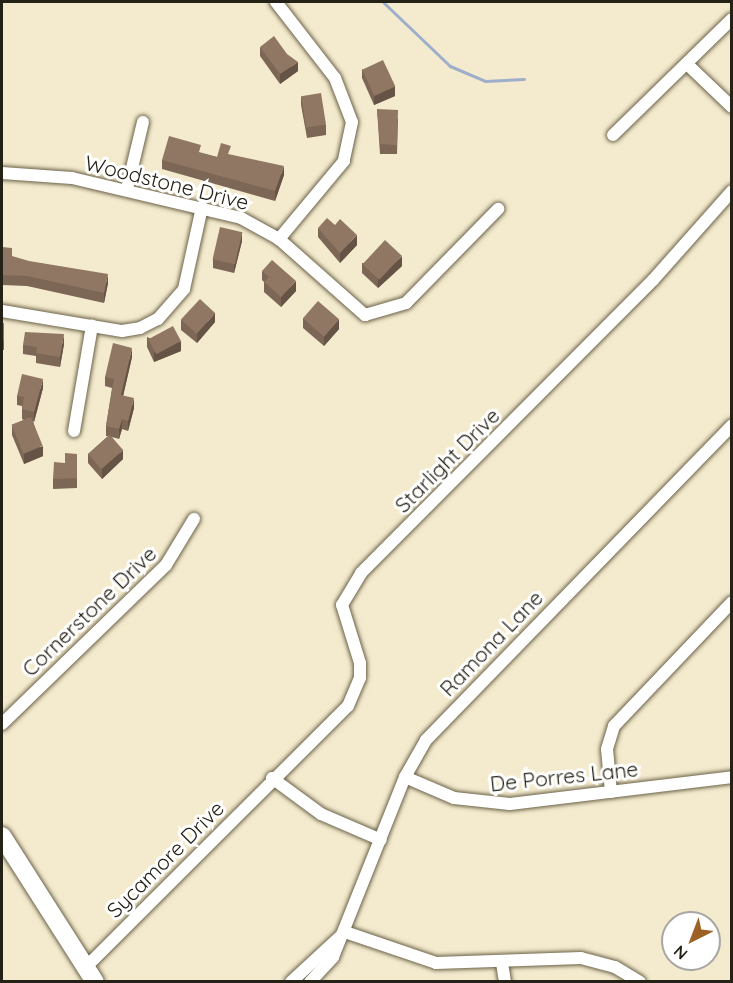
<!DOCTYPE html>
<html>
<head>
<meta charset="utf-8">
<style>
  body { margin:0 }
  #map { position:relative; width:733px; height:983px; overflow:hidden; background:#f4ebce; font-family:Quicksand,sans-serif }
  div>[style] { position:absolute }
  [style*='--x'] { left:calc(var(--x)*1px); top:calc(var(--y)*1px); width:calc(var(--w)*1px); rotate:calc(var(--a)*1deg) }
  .stream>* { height:3px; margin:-1.5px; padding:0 1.5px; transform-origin:1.5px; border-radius:1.5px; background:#9dafca }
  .roads { filter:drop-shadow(0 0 2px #6b6249) drop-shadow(0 0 2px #6b6249) }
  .minor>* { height:12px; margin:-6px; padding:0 6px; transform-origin:6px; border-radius:6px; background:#fff }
  .secondary>* { height:18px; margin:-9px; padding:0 9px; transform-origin:9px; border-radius:9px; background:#fff }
  .wall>* { inset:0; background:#7c6655 }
  .shaded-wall>* { inset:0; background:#655345 }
  .building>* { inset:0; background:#907763; transform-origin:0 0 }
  span { translate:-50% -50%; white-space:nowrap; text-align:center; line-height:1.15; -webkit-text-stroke:6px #fff; paint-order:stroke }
  .street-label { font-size:21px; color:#242116 }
  .frame { position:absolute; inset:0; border:3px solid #242116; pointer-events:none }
  .north { position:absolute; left:661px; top:911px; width:60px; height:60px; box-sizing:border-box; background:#fff; border:2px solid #a7a6a2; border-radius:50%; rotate:222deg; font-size:16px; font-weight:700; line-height:24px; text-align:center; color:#242116 }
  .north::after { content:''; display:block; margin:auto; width:21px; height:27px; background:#9d6124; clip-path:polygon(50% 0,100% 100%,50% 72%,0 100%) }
</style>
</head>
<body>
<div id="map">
  <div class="stream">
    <div style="--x:383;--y:2;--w:93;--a:43.7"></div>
    <div style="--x:450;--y:66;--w:38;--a:23"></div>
    <div style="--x:485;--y:81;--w:39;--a:-3"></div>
  </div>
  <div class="roads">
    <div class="minor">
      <div style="--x:276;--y:2;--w:96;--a:52.2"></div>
      <div style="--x:335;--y:78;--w:47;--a:68.9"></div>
      <div style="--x:352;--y:122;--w:40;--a:102"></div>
      <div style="--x:344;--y:161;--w:102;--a:129.8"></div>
      <div style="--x:687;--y:64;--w:62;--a:43.7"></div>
      <div style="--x:613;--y:135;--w:166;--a:-44.3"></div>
      <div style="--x:2;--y:173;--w:70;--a:4.1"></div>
      <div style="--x:72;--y:178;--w:174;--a:13.3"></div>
      <div style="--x:241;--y:218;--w:43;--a:28.9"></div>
      <div style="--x:279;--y:239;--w:115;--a:41.5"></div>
      <div style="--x:365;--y:315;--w:43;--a:-16.3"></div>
      <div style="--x:406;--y:303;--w:132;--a:-45.6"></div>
      <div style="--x:127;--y:189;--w:69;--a:-76.6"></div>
      <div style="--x:2;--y:311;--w:122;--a:9.5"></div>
      <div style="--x:122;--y:331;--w:18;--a:-9"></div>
      <div style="--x:140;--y:328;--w:20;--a:-27"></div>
      <div style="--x:158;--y:319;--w:40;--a:-49"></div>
      <div style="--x:184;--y:289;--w:84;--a:-77.6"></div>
      <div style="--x:74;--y:431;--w:107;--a:-80.3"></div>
      <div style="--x:2;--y:724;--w:228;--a:-44.1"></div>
      <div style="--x:166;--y:565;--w:54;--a:-58.7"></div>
      <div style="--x:405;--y:777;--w:53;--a:23.2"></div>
      <div style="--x:454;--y:798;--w:56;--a:6.1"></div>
      <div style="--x:510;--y:804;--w:224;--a:-6.9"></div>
      <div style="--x:272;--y:778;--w:61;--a:36.3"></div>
      <div style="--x:321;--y:814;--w:65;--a:23.4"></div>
      <div style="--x:611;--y:792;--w:43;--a:-95.3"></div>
      <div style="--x:607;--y:749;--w:24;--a:-73"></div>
      <div style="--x:614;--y:726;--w:171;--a:-46.4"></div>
      <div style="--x:345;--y:932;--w:96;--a:18.8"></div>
      <div style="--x:436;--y:963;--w:145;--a:-2"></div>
      <div style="--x:581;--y:958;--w:35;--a:15"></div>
      <div style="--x:615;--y:967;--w:29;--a:31"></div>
      <div style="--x:502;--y:963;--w:19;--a:81"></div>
      <div style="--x:86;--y:967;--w:370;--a:-44.9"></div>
      <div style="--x:348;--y:706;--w:30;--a:-67"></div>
      <div style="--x:360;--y:678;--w:15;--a:-90"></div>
      <div style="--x:360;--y:663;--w:61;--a:-107.2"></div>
      <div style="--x:342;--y:605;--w:37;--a:-59"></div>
      <div style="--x:361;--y:573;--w:414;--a:-45.1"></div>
      <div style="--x:653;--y:280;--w:119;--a:-48.4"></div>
      <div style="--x:291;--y:982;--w:72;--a:-42.8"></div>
      <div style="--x:310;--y:982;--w:34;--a:-47"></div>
      <div style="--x:333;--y:957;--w:194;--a:-68.2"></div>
      <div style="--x:405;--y:777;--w:43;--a:-60.4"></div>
      <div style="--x:426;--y:740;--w:439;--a:-45.8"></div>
    </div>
    <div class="secondary">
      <div style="--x:2;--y:836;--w:173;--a:57.5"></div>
    </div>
  </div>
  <div class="wall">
    <div style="clip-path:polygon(260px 47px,298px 71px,280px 84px,260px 56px)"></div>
    <div style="clip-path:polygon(362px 69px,395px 96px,374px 105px,362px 78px)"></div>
    <div style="clip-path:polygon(301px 96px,326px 125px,326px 135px,307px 138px,301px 105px)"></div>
    <div style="clip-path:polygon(377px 109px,398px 119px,397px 154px,380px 154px)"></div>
    <div style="clip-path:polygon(201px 153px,217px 157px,231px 155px,284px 175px,275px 201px,162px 169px,162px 160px)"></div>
    <div style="clip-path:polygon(318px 228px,357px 245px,340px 263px,318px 237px)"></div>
    <div style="clip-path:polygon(242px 241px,234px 273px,213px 268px,213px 259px)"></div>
    <div style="clip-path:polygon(2px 247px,12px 257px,108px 283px,104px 303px,27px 286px,2px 285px)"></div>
    <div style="clip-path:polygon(362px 263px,402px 266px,378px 288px,362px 273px)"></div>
    <div style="clip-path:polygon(262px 271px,296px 291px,281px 307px,264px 292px,264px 282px,262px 280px)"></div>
    <div style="clip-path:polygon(303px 318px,339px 329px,324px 346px,303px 328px)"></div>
    <div style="clip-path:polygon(181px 320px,215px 322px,197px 343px,181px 330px)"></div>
    <div style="clip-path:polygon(2px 323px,4px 332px,4px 350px,2px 350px)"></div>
    <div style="clip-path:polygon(147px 337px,181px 351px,154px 362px,147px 347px)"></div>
    <div style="clip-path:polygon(64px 344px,60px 367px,36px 363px,36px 356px,23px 354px,23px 345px)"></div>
    <div style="clip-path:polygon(132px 357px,123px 396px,134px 408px,128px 431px,122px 429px,119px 439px,112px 437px,123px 459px,102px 479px,88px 463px,88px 454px,108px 436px,106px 436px,106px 426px,112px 388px,105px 386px,105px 377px)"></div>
    <div style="clip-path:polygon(43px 388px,34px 422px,33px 421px,43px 456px,24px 464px,12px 435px,12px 425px,24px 420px,22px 419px,22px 406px,17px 405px,17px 396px)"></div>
    <div style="clip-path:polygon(77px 454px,77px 488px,53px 489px,53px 479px,65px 463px)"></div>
  </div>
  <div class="shaded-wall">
    <div style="clip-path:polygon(298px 62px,298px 71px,280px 84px,280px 74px)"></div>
    <div style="clip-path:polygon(395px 86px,395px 96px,374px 105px,374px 96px)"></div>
    <div style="clip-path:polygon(284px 166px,284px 175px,275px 201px,275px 191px)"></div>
    <div style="clip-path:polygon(242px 232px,242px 241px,234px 273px,234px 264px)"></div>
    <div style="clip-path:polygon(357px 235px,357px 245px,340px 263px,340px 253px)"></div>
    <div style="clip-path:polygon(402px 256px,402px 266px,378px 288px,378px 278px)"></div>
    <div style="clip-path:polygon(108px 274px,108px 283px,104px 303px,104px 293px)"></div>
    <div style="clip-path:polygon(296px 281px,296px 291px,281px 307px,281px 297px)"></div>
    <div style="clip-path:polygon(215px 313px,215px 322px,197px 343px,197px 334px)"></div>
    <div style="clip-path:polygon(339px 319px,339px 329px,324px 346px,324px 336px)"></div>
    <div style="clip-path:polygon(64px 334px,64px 344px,60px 367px,60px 357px)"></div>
    <div style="clip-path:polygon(181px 341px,181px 351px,154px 362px,154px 352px)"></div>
    <div style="clip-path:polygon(132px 348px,132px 357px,121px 405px,121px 395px)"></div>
    <div style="clip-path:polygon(43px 379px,43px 388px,34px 422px,34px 412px)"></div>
    <div style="clip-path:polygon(134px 398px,134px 408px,128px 431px,128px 421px)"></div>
    <div style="clip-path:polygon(122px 419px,122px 429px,119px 439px,119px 429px)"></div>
    <div style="clip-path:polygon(43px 446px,43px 456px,24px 464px,24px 454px)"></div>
    <div style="clip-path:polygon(123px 450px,123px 459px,102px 479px,102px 469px)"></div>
  </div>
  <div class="building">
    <div style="clip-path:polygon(274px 36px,287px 54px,298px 62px,280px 74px,260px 47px)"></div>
    <div style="left:383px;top:60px;width:29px;height:23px;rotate:65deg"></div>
    <div style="left:321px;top:93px;width:32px;height:20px;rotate:81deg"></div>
    <div style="clip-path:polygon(377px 109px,398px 110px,397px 145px,380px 144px)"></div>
    <div style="clip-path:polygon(169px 136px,201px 145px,199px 152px,217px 157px,221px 143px,231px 146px,228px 154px,284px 166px,275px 191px,162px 160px)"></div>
    <div style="clip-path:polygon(327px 218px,335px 225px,340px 219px,357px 235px,340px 253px,318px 228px)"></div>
    <div style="left:220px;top:227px;width:23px;height:33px;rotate:13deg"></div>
    <div style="left:385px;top:240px;width:23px;height:33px;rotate:43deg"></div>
    <div style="clip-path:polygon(2px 247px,12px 248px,12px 256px,29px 261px,108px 274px,104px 293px,27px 276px,2px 275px)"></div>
    <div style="clip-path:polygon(272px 260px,296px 281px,281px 297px,264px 282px,269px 277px,262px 271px)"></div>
    <div style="left:200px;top:299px;width:21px;height:28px;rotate:43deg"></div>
    <div style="left:318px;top:301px;width:28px;height:23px;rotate:41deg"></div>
    <div style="left:2px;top:323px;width:2px;height:17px"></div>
    <div style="left:173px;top:326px;width:17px;height:28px;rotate:62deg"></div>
    <div style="clip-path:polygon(25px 332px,64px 334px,60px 357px,36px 353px,37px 347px,23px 345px)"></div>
    <div style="clip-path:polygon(113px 343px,132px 348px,121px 395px,134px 398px,128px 421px,122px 419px,119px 429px,106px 426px,114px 379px,105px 377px)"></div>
    <div style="clip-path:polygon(22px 374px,43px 379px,34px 412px,22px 409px,24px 397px,17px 396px)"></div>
    <div style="left:31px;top:417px;width:31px;height:21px;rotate:68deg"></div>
    <div style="left:110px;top:435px;width:20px;height:29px;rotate:49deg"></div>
    <div style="clip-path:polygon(65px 453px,77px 454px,77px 478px,53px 479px,54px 462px,65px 463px)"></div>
  </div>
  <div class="street-label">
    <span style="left:167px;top:182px;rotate:14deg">Woodstone Drive</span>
    <span style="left:447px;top:460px;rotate:-45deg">Starlight Drive</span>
    <span style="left:89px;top:611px;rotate:-44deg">Cornerstone Drive</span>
    <span style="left:491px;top:643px;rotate:-46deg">Ramona Lane</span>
    <span style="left:564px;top:776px;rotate:-6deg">De Porres Lane</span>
    <span style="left:165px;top:859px;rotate:-45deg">Sycamore Drive</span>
  </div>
  <div class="frame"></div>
  <div class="north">N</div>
</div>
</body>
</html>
